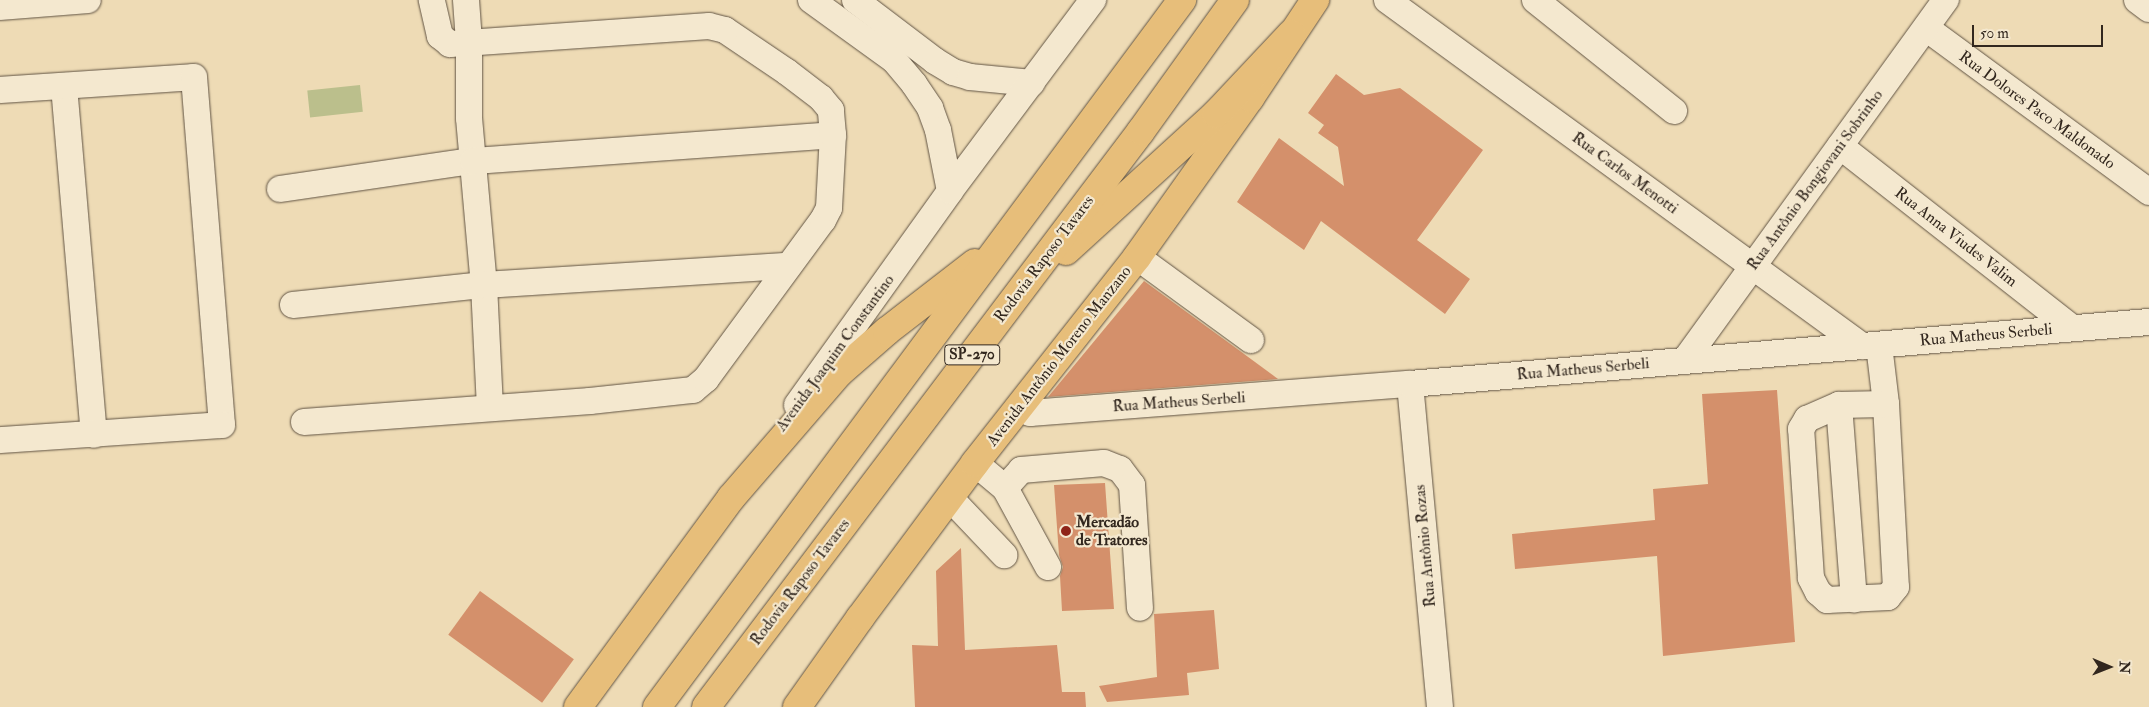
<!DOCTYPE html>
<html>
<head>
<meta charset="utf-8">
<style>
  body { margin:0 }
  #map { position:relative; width:2149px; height:707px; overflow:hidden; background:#eedbb5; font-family:"IM FELL Double Pica",serif }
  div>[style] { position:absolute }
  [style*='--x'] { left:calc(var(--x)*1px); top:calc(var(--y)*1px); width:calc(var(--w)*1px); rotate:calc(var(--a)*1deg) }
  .green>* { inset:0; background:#bbbf8c; transform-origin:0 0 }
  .building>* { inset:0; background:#d4906b; transform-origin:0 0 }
  .roads { filter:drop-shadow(0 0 1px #615444) drop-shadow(0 0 1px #615444) }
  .minor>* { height:26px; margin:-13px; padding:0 13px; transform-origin:13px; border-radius:13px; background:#f4e8cf }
  .major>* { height:28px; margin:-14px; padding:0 14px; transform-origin:14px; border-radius:14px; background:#e7be7a }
  .highway>* { height:28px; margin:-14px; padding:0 14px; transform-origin:14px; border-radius:14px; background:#e7be7a }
  .dots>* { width:14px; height:14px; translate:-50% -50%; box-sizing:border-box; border:2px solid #f4e8cf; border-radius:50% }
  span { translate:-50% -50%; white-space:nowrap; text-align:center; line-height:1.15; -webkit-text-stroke:4.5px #f4e8cf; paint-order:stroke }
  .shield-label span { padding:1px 4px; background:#f4e8cf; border:1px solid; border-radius:4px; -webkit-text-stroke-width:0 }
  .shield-label { font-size:15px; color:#32271e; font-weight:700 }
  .street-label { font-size:16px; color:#32271e }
  .poi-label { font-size:16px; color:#32271e; font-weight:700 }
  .left { translate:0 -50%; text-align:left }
  .north { position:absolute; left:2084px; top:642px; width:50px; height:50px; -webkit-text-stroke:4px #f4e8cf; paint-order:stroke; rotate:91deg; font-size:14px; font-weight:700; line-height:20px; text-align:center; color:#32271e }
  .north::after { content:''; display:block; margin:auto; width:18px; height:22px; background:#32271e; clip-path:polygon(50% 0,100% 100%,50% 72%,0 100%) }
  .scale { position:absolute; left:1972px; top:25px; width:131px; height:22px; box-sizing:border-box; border:2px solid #32271e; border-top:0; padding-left:6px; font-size:15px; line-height:18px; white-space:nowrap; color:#32271e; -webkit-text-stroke:4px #f4e8cf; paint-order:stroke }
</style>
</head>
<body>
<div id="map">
  <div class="green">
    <div style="left:360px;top:85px;width:27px;height:53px;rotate:84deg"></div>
  </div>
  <div class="building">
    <div style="clip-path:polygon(1336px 74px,1364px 95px,1400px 88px,1483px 150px,1417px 240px,1470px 279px,1445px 314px,1321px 221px,1304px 250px,1237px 202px,1279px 138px,1344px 186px,1338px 147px,1318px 133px,1324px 125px,1308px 113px)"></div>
    <div style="clip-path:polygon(1144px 281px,1240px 351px,1278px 379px,1048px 397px)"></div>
    <div style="clip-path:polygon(1777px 390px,1795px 642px,1663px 656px,1657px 556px,1515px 569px,1512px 534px,1655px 520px,1653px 489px,1708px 484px,1702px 394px)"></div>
    <div style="clip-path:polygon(1105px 483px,1114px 609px,1062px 611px,1060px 576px,1063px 567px,1059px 555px,1054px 485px)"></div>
    <div style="clip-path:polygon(961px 548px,965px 650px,1057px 645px,1062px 692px,1085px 692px,1086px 707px,915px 707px,912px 645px,938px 646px,936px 571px)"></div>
    <div style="left:480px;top:591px;width:116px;height:54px;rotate:36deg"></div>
    <div style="clip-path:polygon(1214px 610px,1219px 669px,1187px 673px,1189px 695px,1107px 702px,1099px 686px,1157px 677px,1154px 614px)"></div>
  </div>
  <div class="roads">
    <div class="minor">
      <div style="--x:466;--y:0;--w:42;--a:85.9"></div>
      <div style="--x:469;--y:42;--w:76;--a:90"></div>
      <div style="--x:469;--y:118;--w:168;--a:84.9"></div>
      <div style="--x:484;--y:285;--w:123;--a:87.2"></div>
      <div style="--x:811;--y:0;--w:102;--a:35.9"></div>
      <div style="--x:894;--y:60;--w:31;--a:50"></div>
      <div style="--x:914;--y:84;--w:29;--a:56"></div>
      <div style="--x:930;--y:108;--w:23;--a:70"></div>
      <div style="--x:938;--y:130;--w:62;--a:78.9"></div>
      <div style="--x:855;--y:0;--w:101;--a:37.3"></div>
      <div style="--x:935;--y:61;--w:21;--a:31"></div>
      <div style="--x:953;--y:72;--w:18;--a:16"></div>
      <div style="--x:970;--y:77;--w:62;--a:5.5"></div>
      <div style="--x:1387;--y:0;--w:588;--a:36.07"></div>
      <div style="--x:1535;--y:0;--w:178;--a:38.6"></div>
      <div style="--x:2137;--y:0;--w:15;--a:37"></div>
      <div style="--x:0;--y:7;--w:88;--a:-4.5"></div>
      <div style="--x:1926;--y:28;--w:277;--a:36.3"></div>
      <div style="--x:64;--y:86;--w:350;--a:85.1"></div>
      <div style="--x:0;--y:90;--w:194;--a:-3.8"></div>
      <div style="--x:194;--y:77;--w:349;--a:85.4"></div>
      <div style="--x:222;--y:425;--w:223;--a:176.1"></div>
      <div style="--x:1840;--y:146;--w:295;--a:38.1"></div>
      <div style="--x:280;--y:189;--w:195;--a:-8.3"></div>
      <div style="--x:473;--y:161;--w:361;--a:-4.1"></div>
      <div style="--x:1137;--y:257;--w:141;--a:36.1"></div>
      <div style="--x:293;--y:305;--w:192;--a:-6"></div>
      <div style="--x:484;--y:285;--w:305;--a:-3.6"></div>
      <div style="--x:1879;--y:345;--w:59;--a:83.2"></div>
      <div style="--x:1886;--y:404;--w:183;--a:86.9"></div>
      <div style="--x:1896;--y:587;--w:13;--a:129"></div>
      <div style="--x:1888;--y:597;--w:61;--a:177.2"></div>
      <div style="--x:1827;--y:600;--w:12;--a:-138"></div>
      <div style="--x:1818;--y:592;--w:16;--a:-117"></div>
      <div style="--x:1811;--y:578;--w:149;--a:-93.8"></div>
      <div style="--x:1801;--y:429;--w:12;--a:-59"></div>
      <div style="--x:1807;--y:419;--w:35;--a:-24"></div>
      <div style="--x:1839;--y:405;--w:47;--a:-1.2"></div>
      <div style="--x:1685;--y:360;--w:445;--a:-54.1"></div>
      <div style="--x:1410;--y:384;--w:324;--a:84.7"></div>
      <div style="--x:797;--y:405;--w:263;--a:-54.4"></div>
      <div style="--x:950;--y:191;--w:239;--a:-53.2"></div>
      <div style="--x:1839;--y:405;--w:195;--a:85.6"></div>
      <div style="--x:1018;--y:408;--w:13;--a:23"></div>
      <div style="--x:1030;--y:413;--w:381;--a:-4.4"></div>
      <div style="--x:1410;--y:384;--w:742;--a:-4.8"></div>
      <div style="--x:304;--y:422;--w:287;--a:-4.2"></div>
      <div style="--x:590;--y:401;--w:104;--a:-6.1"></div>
      <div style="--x:693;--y:390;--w:17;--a:-40"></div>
      <div style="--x:706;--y:379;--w:197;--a:-53.7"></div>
      <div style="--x:823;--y:220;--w:13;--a:-63"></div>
      <div style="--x:829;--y:208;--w:73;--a:-86.9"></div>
      <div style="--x:833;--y:135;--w:25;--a:-95"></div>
      <div style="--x:831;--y:110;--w:16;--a:-130"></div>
      <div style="--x:821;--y:98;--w:43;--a:-142.6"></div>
      <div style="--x:787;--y:72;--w:75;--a:-145.9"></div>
      <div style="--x:725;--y:30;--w:16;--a:-166"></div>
      <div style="--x:709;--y:26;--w:260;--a:176"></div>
      <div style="--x:450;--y:44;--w:13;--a:-141"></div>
      <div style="--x:440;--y:36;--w:37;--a:-103"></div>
      <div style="--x:975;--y:463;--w:39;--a:40"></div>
      <div style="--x:1005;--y:488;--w:90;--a:61.4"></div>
      <div style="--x:1005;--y:488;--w:24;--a:-48"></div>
      <div style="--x:1021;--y:470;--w:83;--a:-4.8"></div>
      <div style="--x:1104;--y:463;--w:17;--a:21"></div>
      <div style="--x:1120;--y:469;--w:20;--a:53"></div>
      <div style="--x:1132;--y:485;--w:123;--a:86.3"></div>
      <div style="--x:950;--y:498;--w:79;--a:46.5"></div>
    </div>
    <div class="major">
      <div style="--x:578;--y:707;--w:259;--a:-53.8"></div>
      <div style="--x:797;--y:707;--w:109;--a:-54.7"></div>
      <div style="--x:860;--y:618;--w:193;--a:-53.4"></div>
      <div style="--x:975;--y:463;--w:262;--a:-51.8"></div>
      <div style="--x:1137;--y:257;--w:195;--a:-54.6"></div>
      <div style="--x:1250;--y:98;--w:118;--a:-56.4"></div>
    </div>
    <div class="highway">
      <div style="--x:1066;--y:251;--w:203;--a:-42.4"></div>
      <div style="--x:1216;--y:114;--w:110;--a:-46.8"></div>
      <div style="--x:731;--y:498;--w:165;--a:-49.2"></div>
      <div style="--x:839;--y:373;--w:64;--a:-41.2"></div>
      <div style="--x:887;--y:331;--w:111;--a:-37.7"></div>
      <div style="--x:657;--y:707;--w:881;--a:-53.4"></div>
      <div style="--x:706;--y:707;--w:722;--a:-52.94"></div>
      <div style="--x:1141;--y:131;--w:161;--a:-54.3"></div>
    </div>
  </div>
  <div class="dots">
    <div style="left:1066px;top:531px;background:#8f2418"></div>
  </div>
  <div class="shield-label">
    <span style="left:972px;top:355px">SP-270</span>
  </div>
  <div class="street-label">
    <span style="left:2037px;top:110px;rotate:36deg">Rua Dolores Paco Maldonado</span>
    <span style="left:1625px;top:173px;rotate:36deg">Rua Carlos Menotti</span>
    <span style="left:1815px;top:180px;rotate:-54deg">Rua Antônio Bongiovani Sobrinho</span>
    <span style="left:1956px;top:237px;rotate:38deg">Rua Anna Viudes Valim</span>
    <span style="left:1044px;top:259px;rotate:-53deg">Rodovia Raposo Tavares</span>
    <span style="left:1986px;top:335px;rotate:-5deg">Rua Matheus Serbeli</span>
    <span style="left:835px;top:353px;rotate:-54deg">Avenida Joaquim Constantino</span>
    <span style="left:1059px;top:356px;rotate:-52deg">Avenida Antônio Moreno Manzano</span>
    <span style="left:1583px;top:369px;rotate:-5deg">Rua Matheus Serbeli</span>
    <span style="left:1179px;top:402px;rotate:-4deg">Rua Matheus Serbeli</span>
    <span style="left:1425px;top:546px;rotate:-95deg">Rua Antônio Rozas</span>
    <span style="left:800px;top:582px;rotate:-53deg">Rodovia Raposo Tavares</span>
  </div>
  <div class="poi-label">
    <span class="left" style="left:1076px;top:531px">Mercadão<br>de Tratores</span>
  </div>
  <div class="north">N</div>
  <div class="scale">50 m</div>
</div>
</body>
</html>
